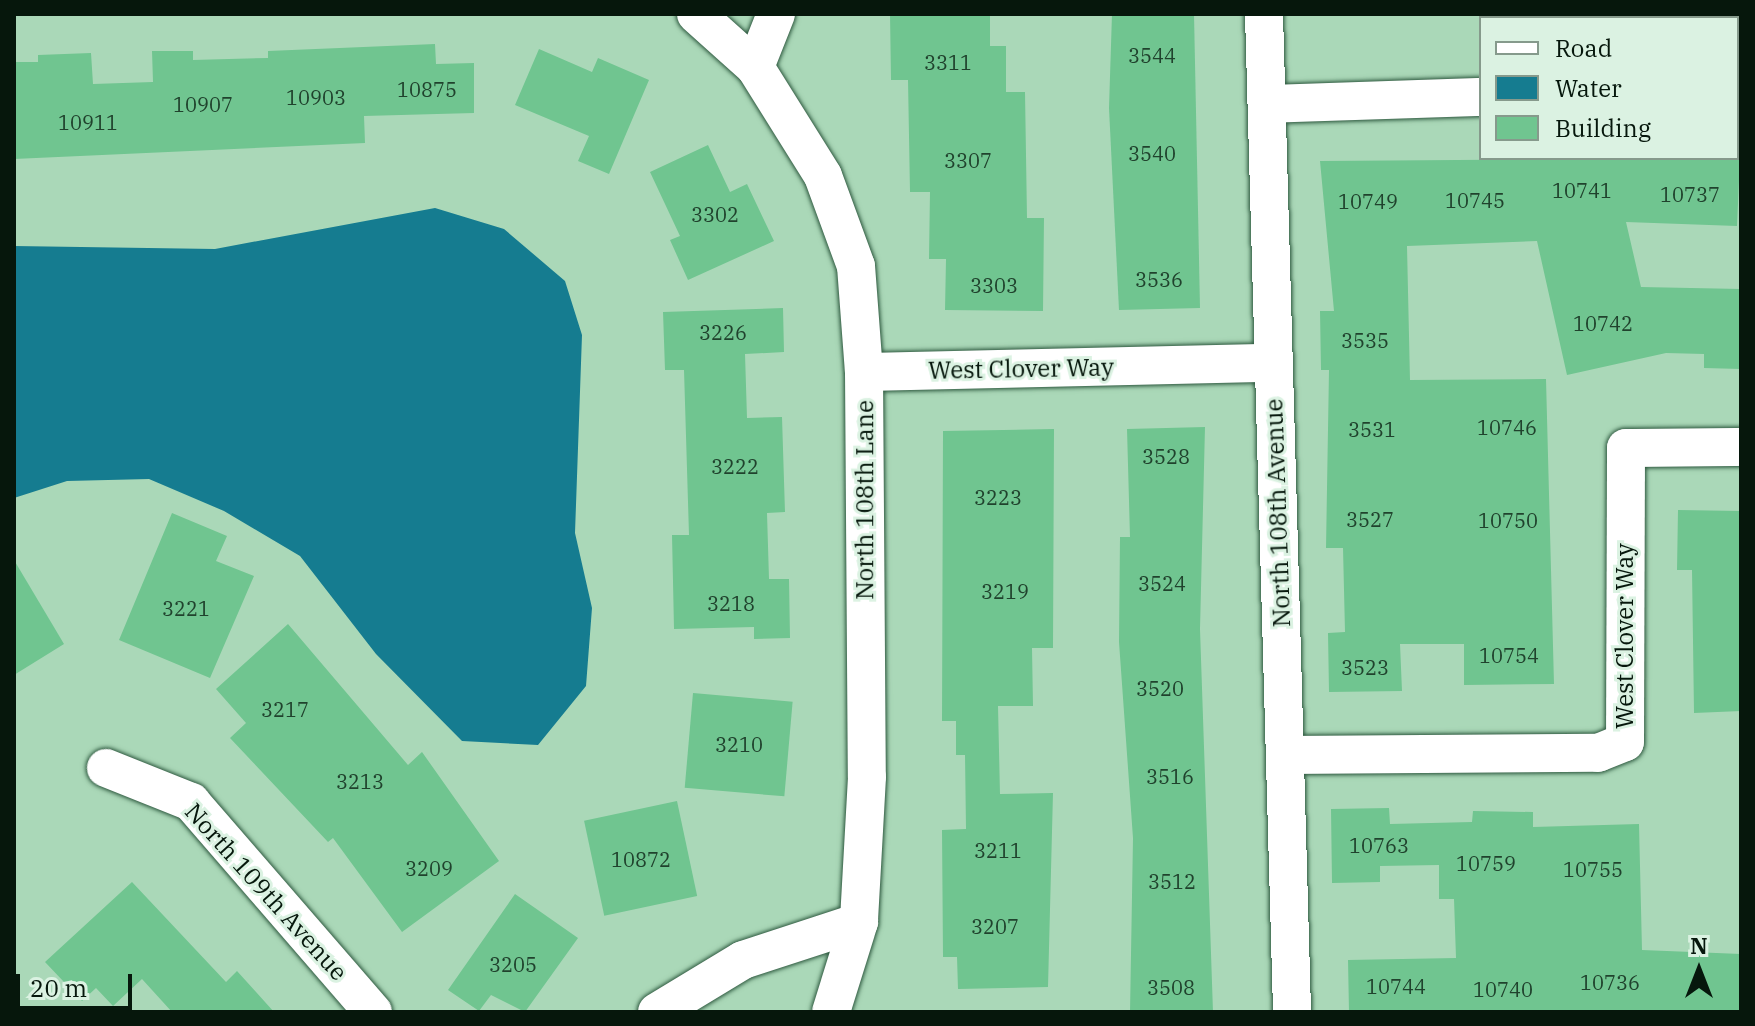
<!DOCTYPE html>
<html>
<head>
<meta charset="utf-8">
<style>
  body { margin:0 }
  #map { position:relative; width:1755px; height:1026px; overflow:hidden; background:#aad8b8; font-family:"IBM Plex Serif",serif }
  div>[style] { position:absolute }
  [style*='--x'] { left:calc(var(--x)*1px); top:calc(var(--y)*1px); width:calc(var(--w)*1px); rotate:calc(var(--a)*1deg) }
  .water>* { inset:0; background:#157c90 }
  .building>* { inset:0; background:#70c590; transform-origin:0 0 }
  .roads { filter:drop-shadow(0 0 2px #2e593f) drop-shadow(0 0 2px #2e593f) }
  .minor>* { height:38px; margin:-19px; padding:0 19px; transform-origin:19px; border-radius:19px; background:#fff }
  span { translate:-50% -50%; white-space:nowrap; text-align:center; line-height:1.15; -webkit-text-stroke:6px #dbf2e2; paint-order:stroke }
  .number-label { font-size:20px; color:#20422d }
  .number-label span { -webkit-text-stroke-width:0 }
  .street-label { font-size:24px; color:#06170c }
  .frame { position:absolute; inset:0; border:16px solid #06170c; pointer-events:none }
  .legend { position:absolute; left:1479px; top:16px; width:260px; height:144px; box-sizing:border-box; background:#dbf2e2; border:2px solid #869a8c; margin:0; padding:10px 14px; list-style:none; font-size:24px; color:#06170c }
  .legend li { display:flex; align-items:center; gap:16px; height:40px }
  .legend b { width:40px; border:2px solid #869a8c }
  .north { position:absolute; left:1659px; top:930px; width:80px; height:80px; -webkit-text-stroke:6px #dbf2e2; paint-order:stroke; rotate:0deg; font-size:22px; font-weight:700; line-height:32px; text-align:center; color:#06170c }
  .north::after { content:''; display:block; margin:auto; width:28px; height:36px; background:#06170c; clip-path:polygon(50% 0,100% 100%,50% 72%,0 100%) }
  .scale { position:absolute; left:16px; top:974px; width:116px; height:36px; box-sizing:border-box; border:4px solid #06170c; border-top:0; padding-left:10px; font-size:24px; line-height:28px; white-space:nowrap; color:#06170c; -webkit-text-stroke:6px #dbf2e2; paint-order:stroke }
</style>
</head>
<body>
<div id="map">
  <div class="water">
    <div style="clip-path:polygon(435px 208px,504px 229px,565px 281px,582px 335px,575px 533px,592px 608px,586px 686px,538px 745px,462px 741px,376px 654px,300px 556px,224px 511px,149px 479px,67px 481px,14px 498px,14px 246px,215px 249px)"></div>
  </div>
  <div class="building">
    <div style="clip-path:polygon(890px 14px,990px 14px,990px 46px,1006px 46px,1006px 92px,1025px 92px,1027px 218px,1044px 218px,1043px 311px,945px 310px,946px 259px,929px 259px,930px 192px,910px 192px,908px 80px,891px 80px)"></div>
    <div style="clip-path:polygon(1112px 14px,1194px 14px,1200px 308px,1119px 310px,1109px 108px)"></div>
    <div style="clip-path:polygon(435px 44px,436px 64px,474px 63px,474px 113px,364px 116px,365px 143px,14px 159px,14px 62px,38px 62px,38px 55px,91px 53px,93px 84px,153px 82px,152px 51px,193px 51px,193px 60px,268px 58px,268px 51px)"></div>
    <div style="clip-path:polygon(539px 49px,592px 72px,598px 58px,649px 80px,609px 174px,578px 161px,589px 136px,515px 105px)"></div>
    <div style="clip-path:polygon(708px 145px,730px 192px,747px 184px,774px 241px,688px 280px,670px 240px,680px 236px,650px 172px)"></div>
    <div style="clip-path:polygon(1740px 158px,1737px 226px,1626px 222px,1641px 287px,1741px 289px,1741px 369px,1704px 368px,1704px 354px,1666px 353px,1567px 375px,1537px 241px,1407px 246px,1410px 380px,1546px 379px,1554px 684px,1464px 685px,1464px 644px,1400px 644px,1402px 691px,1329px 692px,1328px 633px,1345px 632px,1343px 548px,1326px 548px,1329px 370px,1321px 370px,1320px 311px,1334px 311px,1320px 161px)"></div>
    <div style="clip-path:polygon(783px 308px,784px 352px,745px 354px,747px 418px,782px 417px,785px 512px,767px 513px,769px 579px,789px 579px,790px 638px,754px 639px,754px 627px,674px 629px,672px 535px,689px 535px,684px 370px,665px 370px,663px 312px)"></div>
    <div style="clip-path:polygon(1205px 427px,1200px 629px,1213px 1012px,1130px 1012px,1133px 838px,1119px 642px,1120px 537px,1130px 537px,1127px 429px)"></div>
    <div style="clip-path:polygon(1054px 429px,1053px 648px,1032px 648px,1033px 706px,998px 706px,1000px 794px,1053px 793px,1048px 987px,958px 989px,957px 957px,943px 957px,942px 830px,966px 829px,965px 755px,956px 755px,956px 721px,942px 721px,943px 431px)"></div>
    <div style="clip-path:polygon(1678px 510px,1741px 511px,1741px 711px,1694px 713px,1692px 570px,1677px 570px)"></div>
    <div style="clip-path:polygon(172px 513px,227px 536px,216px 561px,254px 576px,210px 678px,119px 640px)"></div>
    <div style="clip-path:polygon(14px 560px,64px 644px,14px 675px)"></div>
    <div style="clip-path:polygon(288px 624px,408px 765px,422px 752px,499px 861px,402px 932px,333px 838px,328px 842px,230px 738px,246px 723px,216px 689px)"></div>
    <div style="left:693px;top:693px;width:100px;height:95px;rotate:5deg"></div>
    <div style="left:677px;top:801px;width:97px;height:95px;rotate:78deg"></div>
    <div style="clip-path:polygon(1389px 808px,1390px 824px,1472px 822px,1473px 811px,1533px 812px,1533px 827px,1639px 824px,1642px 950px,1741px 954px,1741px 1012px,1349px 1012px,1348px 960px,1456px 958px,1454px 899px,1439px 899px,1439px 865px,1380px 866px,1380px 882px,1332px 883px,1331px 809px)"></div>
    <div style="clip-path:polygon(132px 882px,226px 982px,237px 971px,274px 1012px,172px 1012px,142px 979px,113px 1006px,96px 988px,82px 1001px,45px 962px)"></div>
    <div style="clip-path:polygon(515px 894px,578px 938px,525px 1012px,491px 995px,479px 1011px,448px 990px)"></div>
  </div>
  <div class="roads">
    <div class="minor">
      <div style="--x:696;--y:14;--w:79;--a:41.9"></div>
      <div style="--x:776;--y:14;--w:57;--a:111.6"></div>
      <div style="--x:755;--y:67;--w:128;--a:58"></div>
      <div style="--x:823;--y:176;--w:96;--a:69.9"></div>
      <div style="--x:856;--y:266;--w:106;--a:85.7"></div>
      <div style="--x:864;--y:372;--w:405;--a:89.6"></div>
      <div style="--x:867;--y:777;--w:145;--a:93.2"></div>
      <div style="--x:859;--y:922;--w:94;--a:107.3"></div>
      <div style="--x:1264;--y:14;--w:998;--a:88.39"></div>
      <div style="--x:1737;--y:102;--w:4;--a:0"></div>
      <div style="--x:1267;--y:104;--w:214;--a:-1.9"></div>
      <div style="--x:864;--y:372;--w:410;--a:-1.3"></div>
      <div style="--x:1285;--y:755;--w:313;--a:-0.4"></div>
      <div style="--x:1598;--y:753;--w:29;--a:-22"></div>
      <div style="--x:1625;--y:742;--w:294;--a:-89.8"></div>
      <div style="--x:1626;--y:448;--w:115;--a:-0.5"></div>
      <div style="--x:106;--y:768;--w:92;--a:21.8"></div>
      <div style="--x:191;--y:802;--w:278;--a:49.1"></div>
      <div style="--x:657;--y:1012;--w:100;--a:-31.2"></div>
      <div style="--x:743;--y:960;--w:122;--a:-18.1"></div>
    </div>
  </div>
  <div class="number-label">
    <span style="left:1152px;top:55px">3544</span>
    <span style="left:948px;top:62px">3311</span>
    <span style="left:427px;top:89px">10875</span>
    <span style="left:316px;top:97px">10903</span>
    <span style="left:203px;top:104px">10907</span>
    <span style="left:88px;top:122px">10911</span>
    <span style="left:1152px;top:153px">3540</span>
    <span style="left:968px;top:160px">3307</span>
    <span style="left:1582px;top:190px">10741</span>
    <span style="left:1690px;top:194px">10737</span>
    <span style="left:1475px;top:200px">10745</span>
    <span style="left:1368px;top:201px">10749</span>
    <span style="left:715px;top:214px">3302</span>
    <span style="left:1159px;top:279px">3536</span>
    <span style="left:994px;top:285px">3303</span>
    <span style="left:1603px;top:323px">10742</span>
    <span style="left:723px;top:332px">3226</span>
    <span style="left:1365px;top:340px">3535</span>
    <span style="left:1507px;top:427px">10746</span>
    <span style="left:1372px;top:429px">3531</span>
    <span style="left:1166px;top:456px">3528</span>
    <span style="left:735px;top:466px">3222</span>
    <span style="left:998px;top:497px">3223</span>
    <span style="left:1370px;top:519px">3527</span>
    <span style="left:1508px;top:520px">10750</span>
    <span style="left:1162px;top:583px">3524</span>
    <span style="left:1005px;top:591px">3219</span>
    <span style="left:731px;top:603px">3218</span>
    <span style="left:186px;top:608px">3221</span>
    <span style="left:1509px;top:655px">10754</span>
    <span style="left:1365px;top:667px">3523</span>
    <span style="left:1160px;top:688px">3520</span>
    <span style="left:285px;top:709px">3217</span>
    <span style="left:739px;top:744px">3210</span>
    <span style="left:1170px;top:776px">3516</span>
    <span style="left:360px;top:781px">3213</span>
    <span style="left:1379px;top:845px">10763</span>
    <span style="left:998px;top:850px">3211</span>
    <span style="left:641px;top:859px">10872</span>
    <span style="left:1486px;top:863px">10759</span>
    <span style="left:429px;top:868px">3209</span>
    <span style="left:1593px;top:869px">10755</span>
    <span style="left:1172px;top:881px">3512</span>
    <span style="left:995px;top:926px">3207</span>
    <span style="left:513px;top:964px">3205</span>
    <span style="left:1610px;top:982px">10736</span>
    <span style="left:1396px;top:986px">10744</span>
    <span style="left:1171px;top:987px">3508</span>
    <span style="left:1503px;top:989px">10740</span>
  </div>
  <div class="street-label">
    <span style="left:1021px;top:369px;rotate:-1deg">West Clover Way</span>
    <span style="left:865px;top:500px;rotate:-90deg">North 108th Lane</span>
    <span style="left:1278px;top:513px;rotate:-92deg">North 108th Avenue</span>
    <span style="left:1625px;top:636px;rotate:-90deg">West Clover Way</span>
    <span style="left:266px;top:892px;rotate:48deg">North 109th Avenue</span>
  </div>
  <div class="frame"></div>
  <ul class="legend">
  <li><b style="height:10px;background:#fff"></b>Road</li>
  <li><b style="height:22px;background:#157c90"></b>Water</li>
  <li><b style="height:22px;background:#70c590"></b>Building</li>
  </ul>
  <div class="north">N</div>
  <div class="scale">20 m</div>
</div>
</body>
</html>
